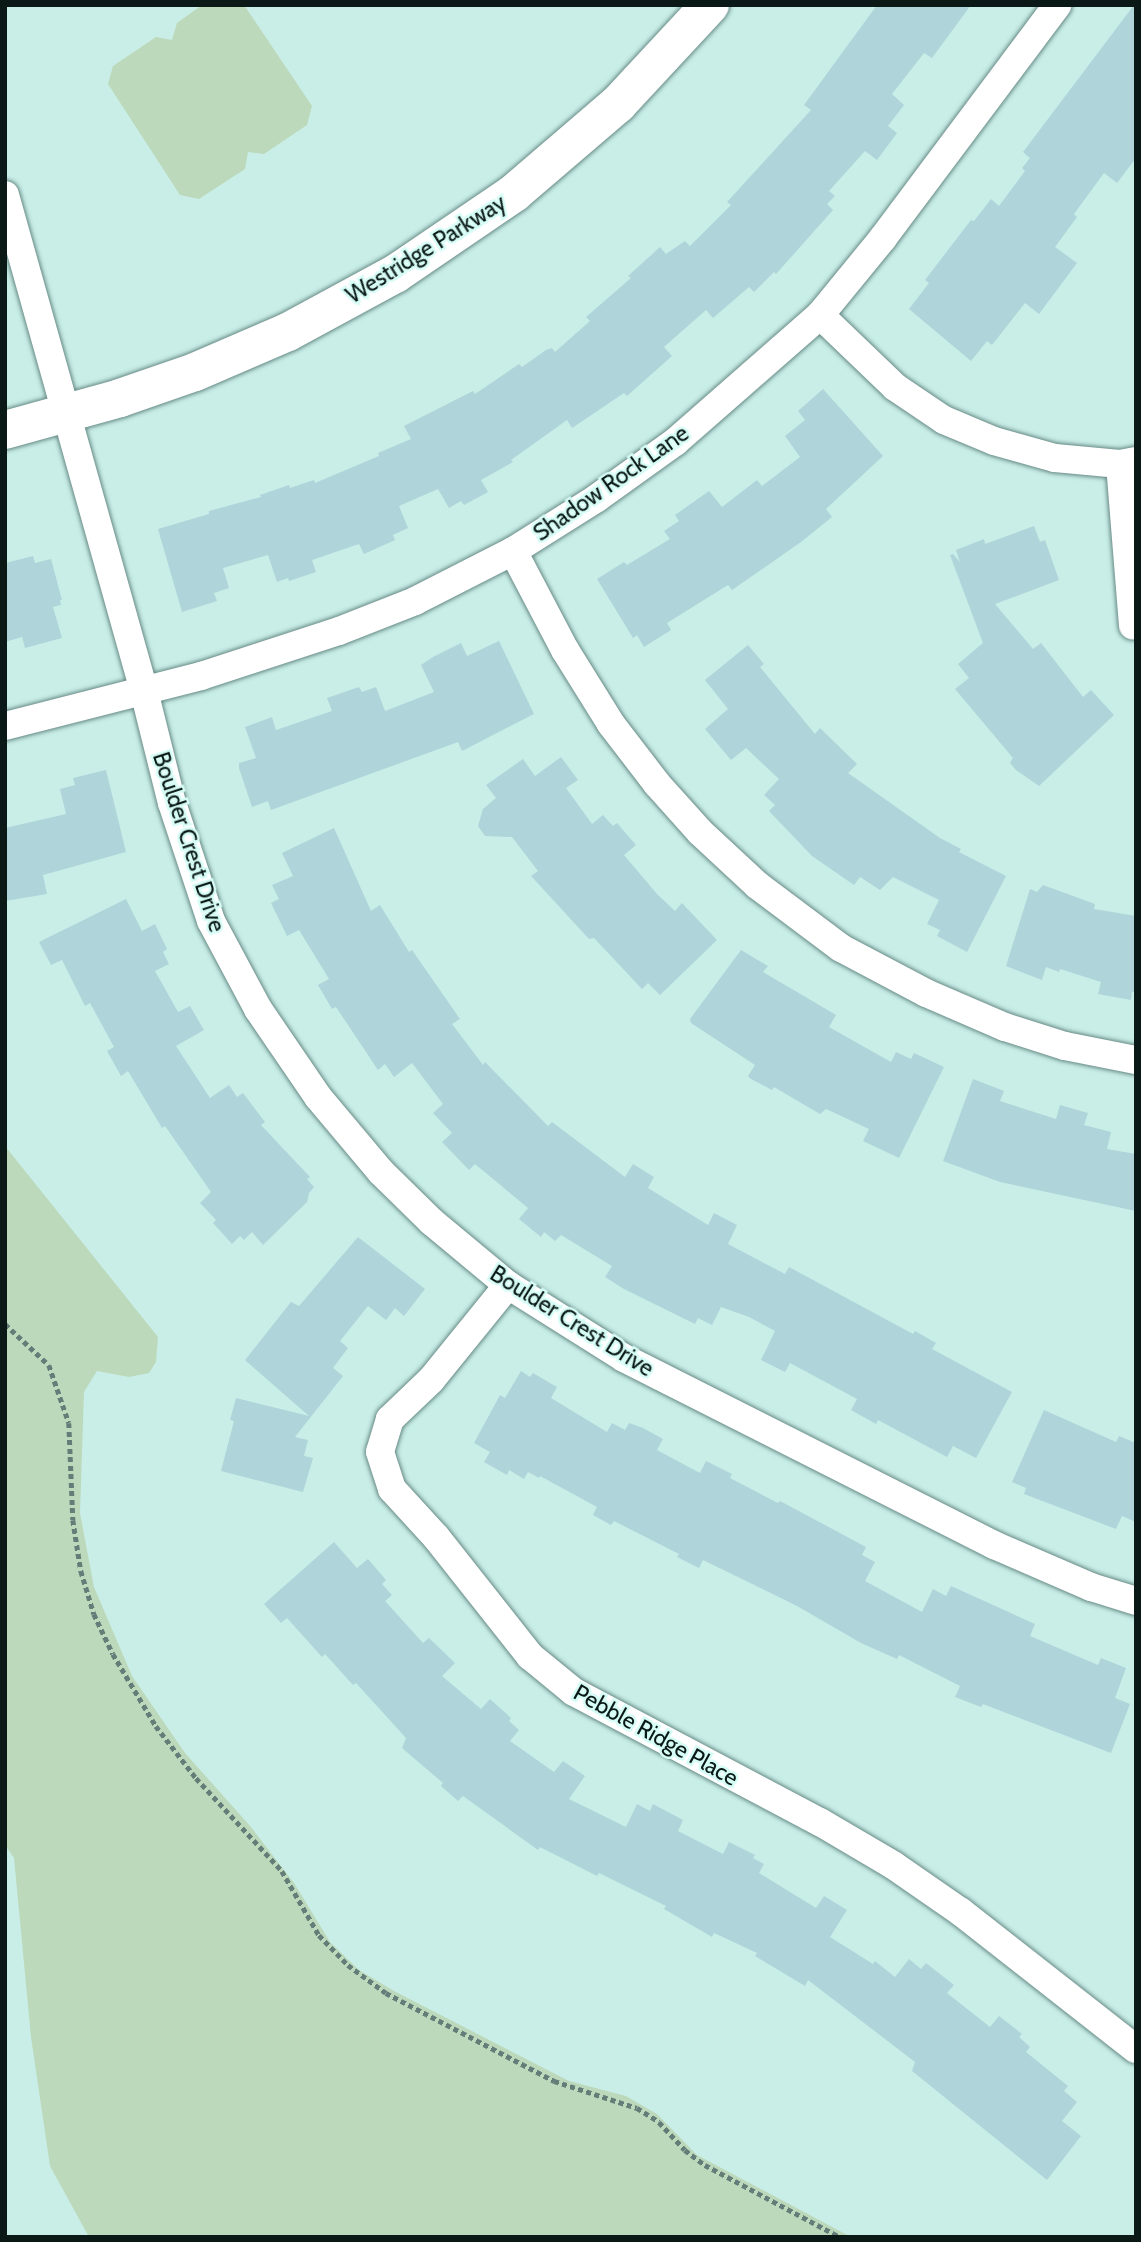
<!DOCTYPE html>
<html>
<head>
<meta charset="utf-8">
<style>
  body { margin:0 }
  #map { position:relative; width:1141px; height:2242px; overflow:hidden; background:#c9eee8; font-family:Cabin,sans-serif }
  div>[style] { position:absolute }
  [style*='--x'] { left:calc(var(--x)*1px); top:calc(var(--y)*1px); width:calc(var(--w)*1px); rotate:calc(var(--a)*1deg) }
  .green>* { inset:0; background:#bdd9bb }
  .building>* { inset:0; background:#afd4d9 }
  .path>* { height:4.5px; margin-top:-2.25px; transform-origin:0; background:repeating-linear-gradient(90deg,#647d79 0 5px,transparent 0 8.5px) }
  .roads { filter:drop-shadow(0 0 2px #678a85) drop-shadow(0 0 2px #678a85) }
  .street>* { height:28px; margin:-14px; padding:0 14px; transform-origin:14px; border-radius:14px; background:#fff }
  .secondary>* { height:38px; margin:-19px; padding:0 19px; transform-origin:19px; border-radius:19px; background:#fff }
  span { translate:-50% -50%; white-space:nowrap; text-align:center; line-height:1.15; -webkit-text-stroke:5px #d6fcf6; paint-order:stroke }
  .street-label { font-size:23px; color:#0a1816 }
  .frame { position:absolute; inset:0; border:7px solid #0a1816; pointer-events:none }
</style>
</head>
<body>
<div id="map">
  <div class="green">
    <div style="clip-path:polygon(202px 5px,244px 5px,312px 106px,307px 125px,264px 154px,248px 152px,245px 169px,199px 199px,180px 195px,108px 84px,113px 66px,156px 37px,172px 40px,177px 23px)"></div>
    <div style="clip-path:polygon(5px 1146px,158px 1337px,156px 1362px,149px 1373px,129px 1377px,97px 1371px,84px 1392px,80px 1513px,94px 1587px,132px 1676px,185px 1753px,251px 1827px,294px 1883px,330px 1942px,359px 1970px,394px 1991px,569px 2081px,626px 2096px,657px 2114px,697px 2155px,851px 2237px,89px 2237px,50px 2166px,31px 2037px,14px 1858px,5px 1845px)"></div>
  </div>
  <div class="building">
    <div style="clip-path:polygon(877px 5px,971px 5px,932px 58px,924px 53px,892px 94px,904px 105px,888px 126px,897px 133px,877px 160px,865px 151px,829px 191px,835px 196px,827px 204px,833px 210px,776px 274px,774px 272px,754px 292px,749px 287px,713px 318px,706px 310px,664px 347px,672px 356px,627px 396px,624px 393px,572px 428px,567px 420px,511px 460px,513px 462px,481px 480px,488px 492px,464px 505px,461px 501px,449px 508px,438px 489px,399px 506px,408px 528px,393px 535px,395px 540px,364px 554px,359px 544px,312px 560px,316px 572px,289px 581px,288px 578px,277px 582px,268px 555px,223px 568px,229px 588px,214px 593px,217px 601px,182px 612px,158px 529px,209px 514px,209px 511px,261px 497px,260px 495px,289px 485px,290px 488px,314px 480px,315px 483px,379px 456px,378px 453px,411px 439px,404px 426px,473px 391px,475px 394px,519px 364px,522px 367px,546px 350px,552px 348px,555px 352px,590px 321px,586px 317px,631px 278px,628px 276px,660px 247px,666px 254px,685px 241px,690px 246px,731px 205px,727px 202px,811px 110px,804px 105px)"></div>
    <div style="clip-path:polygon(1134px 5px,1136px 158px,1117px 183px,1104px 173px,1074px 214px,1077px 217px,1055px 247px,1077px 263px,1039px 314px,1025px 303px,992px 345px,987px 341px,971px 361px,909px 309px,929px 283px,925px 280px,971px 220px,974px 221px,991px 199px,999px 206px,1025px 171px,1022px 168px,1030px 158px,1023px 152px)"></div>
    <div style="clip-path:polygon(823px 389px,883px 456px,826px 509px,832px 517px,801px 542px,732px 590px,728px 585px,667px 623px,671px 630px,644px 647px,637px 635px,633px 638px,597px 579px,624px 562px,627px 565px,670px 539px,664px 531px,679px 521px,675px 515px,709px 491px,722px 507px,757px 480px,762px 486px,800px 457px,785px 436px,805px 420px,798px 411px)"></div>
    <div style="clip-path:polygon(1034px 526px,1040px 542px,1045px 540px,1059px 580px,995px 604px,1033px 649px,1041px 643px,1083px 697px,1091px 690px,1114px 715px,1039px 786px,1016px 770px,1010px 763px,1013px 758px,955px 689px,969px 678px,958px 664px,983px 643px,950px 555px,953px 554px,960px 562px,956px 550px,984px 539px,985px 544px)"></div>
    <div style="clip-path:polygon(33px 556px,35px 563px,51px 559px,62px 600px,60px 600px,61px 605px,53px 607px,62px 638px,25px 648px,22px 637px,5px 642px,5px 563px)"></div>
    <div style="clip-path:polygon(499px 641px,534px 714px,462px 751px,458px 742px,271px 810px,268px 801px,252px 807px,239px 768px,239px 763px,256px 758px,245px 727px,272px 717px,276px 730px,332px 711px,327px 698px,359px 687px,362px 692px,376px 687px,385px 711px,434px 692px,421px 665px,433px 657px,461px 643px,467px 656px)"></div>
    <div style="clip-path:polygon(748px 645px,764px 664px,760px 667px,815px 734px,820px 728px,857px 764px,848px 773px,940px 838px,961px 849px,959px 852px,1006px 876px,967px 952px,937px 936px,940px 930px,927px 924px,939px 900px,893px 877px,880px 890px,860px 877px,854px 885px,812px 856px,769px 811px,775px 805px,764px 795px,779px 779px,746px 748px,731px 760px,705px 729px,728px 709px,705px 680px)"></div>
    <div style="clip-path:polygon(561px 757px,578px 780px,566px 788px,592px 824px,603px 815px,613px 826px,617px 823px,636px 845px,624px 855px,657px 894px,675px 911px,682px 903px,717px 940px,660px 995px,648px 983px,642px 989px,594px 938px,589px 939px,531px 876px,538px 871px,512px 837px,485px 836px,478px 826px,483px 809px,496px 798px,486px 785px,523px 759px,535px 776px)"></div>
    <div style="clip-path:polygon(106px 770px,126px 852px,43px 875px,47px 894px,5px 901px,5px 828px,66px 814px,60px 789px,75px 785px,73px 778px)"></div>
    <div style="clip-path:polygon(334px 828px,371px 911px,380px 905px,409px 952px,412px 950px,460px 1019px,452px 1024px,483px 1065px,485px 1062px,548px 1126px,552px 1122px,625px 1177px,633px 1164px,654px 1177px,648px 1188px,708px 1225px,714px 1213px,737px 1225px,728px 1244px,785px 1274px,789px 1267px,913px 1334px,915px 1331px,936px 1343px,932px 1349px,1012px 1392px,976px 1458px,953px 1446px,947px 1457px,878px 1420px,876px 1424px,851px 1410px,857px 1399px,790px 1363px,785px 1372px,761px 1360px,775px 1331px,749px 1317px,721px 1307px,712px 1325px,698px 1318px,695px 1324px,624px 1289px,605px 1277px,612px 1266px,561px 1235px,555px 1241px,544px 1232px,541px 1237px,519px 1219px,528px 1208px,475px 1164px,469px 1170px,442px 1142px,452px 1133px,433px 1113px,443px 1104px,412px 1063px,394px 1077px,385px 1064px,378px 1070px,336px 1007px,332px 1009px,318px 985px,329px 979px,299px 930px,287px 936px,271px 903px,279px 899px,272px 885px,293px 876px,282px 853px)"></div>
    <div style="clip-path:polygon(1043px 885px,1095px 904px,1094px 909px,1136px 916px,1136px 992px,1132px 992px,1131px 1000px,1098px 994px,1101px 982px,1060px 969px,1059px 972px,1046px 967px,1042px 980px,1006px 966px,1030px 889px,1037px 892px)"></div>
    <div style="clip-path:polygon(126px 899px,142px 931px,155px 924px,167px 949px,163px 952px,169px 964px,155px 971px,178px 1012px,190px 1006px,204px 1030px,176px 1046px,210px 1098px,229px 1085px,237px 1097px,243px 1093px,265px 1122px,261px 1125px,310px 1177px,307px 1179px,314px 1187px,309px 1193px,307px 1202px,263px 1245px,252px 1232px,244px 1240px,240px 1236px,232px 1244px,213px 1223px,216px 1220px,200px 1203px,211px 1192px,165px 1126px,162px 1128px,128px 1071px,121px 1076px,107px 1051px,114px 1047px,90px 1003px,85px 1006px,62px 960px,51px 965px,39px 942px)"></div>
    <div style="clip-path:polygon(741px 950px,768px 966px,763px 972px,836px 1015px,829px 1027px,891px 1062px,896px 1052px,911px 1059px,914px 1053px,944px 1067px,899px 1158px,863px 1141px,869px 1129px,826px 1109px,820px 1114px,774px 1087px,772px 1090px,751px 1079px,748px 1076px,755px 1065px,691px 1023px,690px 1019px)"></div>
    <div style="clip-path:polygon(973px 1079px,1004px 1091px,1000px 1101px,1056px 1119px,1060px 1105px,1088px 1113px,1084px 1125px,1111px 1132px,1107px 1149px,1136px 1154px,1136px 1211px,1000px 1182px,943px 1161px)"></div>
    <div style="clip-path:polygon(358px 1237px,425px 1289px,404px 1316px,395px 1308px,386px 1320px,368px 1306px,340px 1341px,348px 1348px,333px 1368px,343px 1376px,295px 1437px,308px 1440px,304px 1456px,313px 1458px,303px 1492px,221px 1471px,234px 1421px,230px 1420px,236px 1398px,309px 1416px,245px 1360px,291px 1302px,299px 1306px)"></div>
    <div style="clip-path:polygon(521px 1371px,530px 1377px,533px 1373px,557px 1387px,551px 1398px,607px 1432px,612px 1423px,625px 1430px,629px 1423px,643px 1428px,663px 1439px,657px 1450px,700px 1473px,706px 1461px,732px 1474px,730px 1478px,778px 1503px,780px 1501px,866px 1547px,862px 1555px,875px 1562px,865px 1581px,922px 1612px,933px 1589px,946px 1596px,951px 1586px,1035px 1624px,1030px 1636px,1098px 1665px,1101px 1658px,1126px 1668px,1115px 1698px,1130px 1704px,1111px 1753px,983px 1704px,981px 1707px,955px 1697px,960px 1686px,899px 1655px,897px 1659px,861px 1643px,797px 1606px,703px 1560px,699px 1568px,677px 1557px,679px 1554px,614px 1521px,611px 1525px,593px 1515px,597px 1507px,540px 1476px,539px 1478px,528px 1472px,524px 1479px,509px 1470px,507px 1475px,484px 1462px,490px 1452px,474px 1443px,500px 1395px,505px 1398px)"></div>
    <div style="clip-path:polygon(1044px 1410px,1116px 1442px,1119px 1436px,1136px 1443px,1136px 1522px,1122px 1516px,1116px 1529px,1024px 1494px,1026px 1488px,1012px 1482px)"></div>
    <div style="clip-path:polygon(334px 1542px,357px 1568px,368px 1559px,386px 1580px,382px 1584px,392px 1595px,385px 1601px,423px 1643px,429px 1638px,455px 1663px,442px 1676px,481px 1709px,490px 1699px,511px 1718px,509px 1721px,519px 1730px,510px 1741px,554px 1772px,563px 1761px,585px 1776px,569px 1799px,626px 1827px,637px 1804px,650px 1811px,653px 1804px,683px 1820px,678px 1831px,723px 1854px,729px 1842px,755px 1855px,753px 1858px,764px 1864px,759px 1873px,816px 1908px,824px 1896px,847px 1910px,830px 1937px,873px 1964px,875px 1961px,895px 1977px,909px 1959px,921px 1969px,926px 1963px,954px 1985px,947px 1993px,990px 2027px,999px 2016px,1022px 2034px,1019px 2037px,1030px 2047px,1026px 2052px,1068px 2086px,1064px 2091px,1077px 2102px,1062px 2121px,1081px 2136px,1047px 2180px,912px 2071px,915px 2062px,808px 1980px,805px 1986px,755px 1956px,757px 1953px,714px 1933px,712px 1937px,664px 1909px,666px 1906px,599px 1873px,597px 1876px,540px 1847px,538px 1850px,463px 1796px,458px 1801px,441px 1786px,443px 1783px,402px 1748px,406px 1738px,356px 1683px,353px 1685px,325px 1654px,322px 1657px,287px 1618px,281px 1623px,264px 1604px)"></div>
  </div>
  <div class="path">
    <div style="--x:5;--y:1324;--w:60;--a:43"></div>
    <div style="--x:49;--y:1365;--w:61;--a:71"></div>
    <div style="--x:69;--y:1423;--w:97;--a:87.6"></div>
    <div style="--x:73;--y:1520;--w:52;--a:81.1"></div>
    <div style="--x:81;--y:1571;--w:45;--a:73.2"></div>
    <div style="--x:94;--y:1614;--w:44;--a:64.6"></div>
    <div style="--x:113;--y:1654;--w:84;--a:59.2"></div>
    <div style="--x:156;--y:1726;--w:66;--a:52.4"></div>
    <div style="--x:196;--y:1778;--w:127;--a:47.2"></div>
    <div style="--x:282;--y:1871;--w:74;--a:60"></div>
    <div style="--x:319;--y:1935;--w:42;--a:46"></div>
    <div style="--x:348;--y:1965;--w:47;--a:36.4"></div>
    <div style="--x:386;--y:1993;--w:190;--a:27.6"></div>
    <div style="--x:554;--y:2081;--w:87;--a:18"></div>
    <div style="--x:637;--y:2108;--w:26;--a:32"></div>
    <div style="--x:659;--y:2122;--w:38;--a:47"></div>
    <div style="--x:685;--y:2150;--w:25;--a:37"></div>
    <div style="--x:705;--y:2165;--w:153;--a:28.1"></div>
  </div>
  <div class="roads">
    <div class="street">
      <div style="--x:5;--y:195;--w:515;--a:74.34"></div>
      <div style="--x:144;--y:691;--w:115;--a:76"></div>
      <div style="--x:172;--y:803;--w:124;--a:71.7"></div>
      <div style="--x:211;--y:921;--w:100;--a:61.9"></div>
      <div style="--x:258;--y:1009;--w:107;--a:55.7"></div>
      <div style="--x:318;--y:1097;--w:98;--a:50"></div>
      <div style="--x:381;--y:1172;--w:71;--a:44.4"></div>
      <div style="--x:432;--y:1222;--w:99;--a:39.7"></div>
      <div style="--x:508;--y:1285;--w:137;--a:32.2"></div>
      <div style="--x:624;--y:1358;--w:415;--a:26.8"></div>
      <div style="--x:994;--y:1545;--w:106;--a:23.4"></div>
      <div style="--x:1091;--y:1587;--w:47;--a:17.3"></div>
      <div style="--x:820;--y:315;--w:104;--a:43.8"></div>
      <div style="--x:895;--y:387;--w:59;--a:34"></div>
      <div style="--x:944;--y:420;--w:54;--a:22.8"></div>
      <div style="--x:994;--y:441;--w:63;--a:15.6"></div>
      <div style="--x:1055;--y:458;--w:65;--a:5.3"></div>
      <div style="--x:1120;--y:464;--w:16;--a:-11"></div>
      <div style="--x:1120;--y:464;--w:162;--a:85.4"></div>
      <div style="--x:513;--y:551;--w:112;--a:62.3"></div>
      <div style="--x:565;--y:650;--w:87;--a:58.1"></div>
      <div style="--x:611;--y:724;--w:76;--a:52.5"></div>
      <div style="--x:657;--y:784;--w:64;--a:48.1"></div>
      <div style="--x:700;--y:832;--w:78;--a:42.9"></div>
      <div style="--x:757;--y:885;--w:105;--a:36.9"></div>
      <div style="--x:841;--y:948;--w:96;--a:27.9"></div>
      <div style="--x:926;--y:993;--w:86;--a:23.3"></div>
      <div style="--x:1005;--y:1027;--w:63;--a:17.6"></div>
      <div style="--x:1065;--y:1046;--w:72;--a:11.2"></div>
      <div style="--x:5;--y:726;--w:202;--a:-14.3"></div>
      <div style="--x:201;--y:676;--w:145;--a:-18.1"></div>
      <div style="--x:339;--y:631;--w:82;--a:-21.5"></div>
      <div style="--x:415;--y:601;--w:110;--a:-27"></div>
      <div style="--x:513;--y:551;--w:99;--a:-32.2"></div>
      <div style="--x:597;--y:498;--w:96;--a:-35.7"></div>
      <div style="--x:675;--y:442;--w:193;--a:-41.2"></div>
      <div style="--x:820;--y:315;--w:99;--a:-50.7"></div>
      <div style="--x:883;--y:238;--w:291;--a:-53.2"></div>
      <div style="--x:508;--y:1285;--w:122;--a:129"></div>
      <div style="--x:431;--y:1380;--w:57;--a:136.4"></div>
      <div style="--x:390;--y:1419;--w:34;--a:107"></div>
      <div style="--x:380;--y:1452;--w:39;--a:72"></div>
      <div style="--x:392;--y:1489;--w:65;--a:47.5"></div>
      <div style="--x:436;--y:1537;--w:152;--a:51.7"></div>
      <div style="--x:530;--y:1656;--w:57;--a:39.3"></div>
      <div style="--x:574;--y:1692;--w:278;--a:27.9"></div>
      <div style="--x:820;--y:1822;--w:85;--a:30.5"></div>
      <div style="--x:893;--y:1865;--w:83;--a:34.7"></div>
      <div style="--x:961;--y:1912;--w:222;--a:38.1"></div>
    </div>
    <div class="secondary">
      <div style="--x:5;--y:430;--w:119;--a:-15.5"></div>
      <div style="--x:120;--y:398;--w:79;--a:-19.1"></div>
      <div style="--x:195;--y:372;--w:101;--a:-23.3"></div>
      <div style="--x:288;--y:332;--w:122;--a:-28.5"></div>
      <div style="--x:395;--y:274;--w:144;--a:-34.2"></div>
      <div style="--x:514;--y:193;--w:137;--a:-40.6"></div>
      <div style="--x:618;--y:104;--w:135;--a:-47.1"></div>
    </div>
  </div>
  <div class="street-label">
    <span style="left:426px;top:249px;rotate:-32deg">Westridge Parkway</span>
    <span style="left:611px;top:483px;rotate:-35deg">Shadow Rock Lane</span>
    <span style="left:189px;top:842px;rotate:72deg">Boulder Crest Drive</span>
    <span style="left:572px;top:1321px;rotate:32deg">Boulder Crest Drive</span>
    <span style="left:656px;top:1735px;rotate:29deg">Pebble Ridge Place</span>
  </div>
  <div class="frame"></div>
</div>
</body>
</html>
